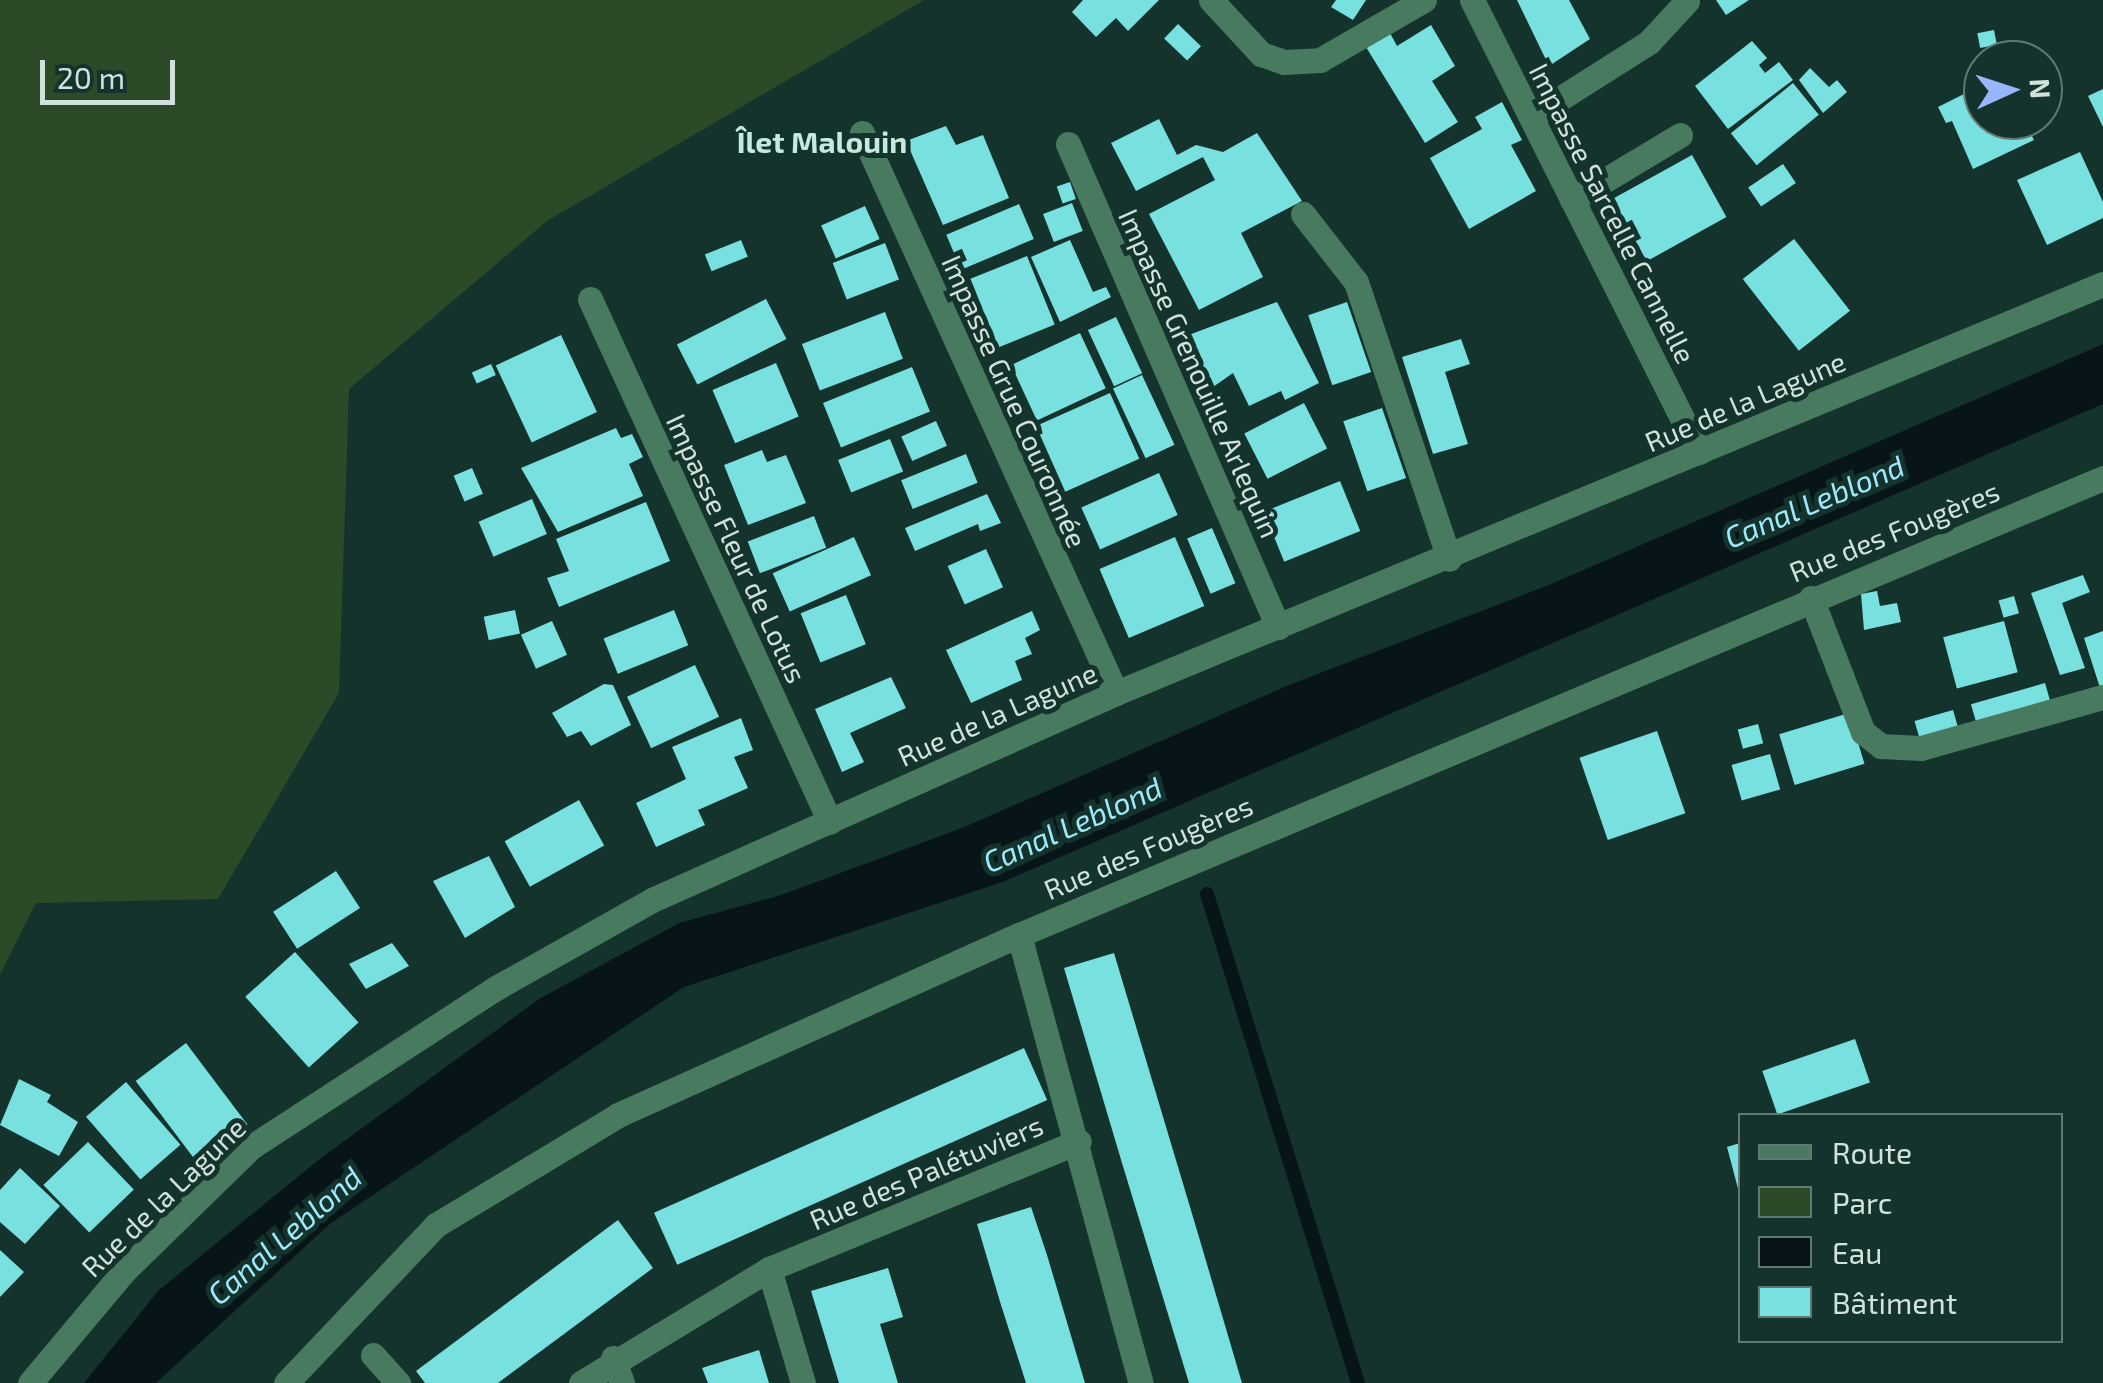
<!DOCTYPE html>
<html>
<head>
<meta charset="utf-8">
<style>
  body { margin:0 }
  #map { position:relative; width:2103px; height:1383px; overflow:hidden; background:#14332c; font-family:"Exo 2",sans-serif }
  div>[style] { position:absolute }
  [style*='--x'] { left:calc(var(--x)*1px); top:calc(var(--y)*1px); width:calc(var(--w)*1px); rotate:calc(var(--a)*1deg) }
  .green>* { inset:0; background:#2c4a28 }
  .water>* { inset:0; background:#081518 }
  .stream>* { height:14px; margin:-7px; padding:0 7px; transform-origin:7px; border-radius:7px; background:#081518 }
  .building>* { inset:0; background:#79e0e0; transform-origin:0 0 }
  .minor>* { height:25px; margin:-12.5px; padding:0 12.5px; transform-origin:12.5px; border-radius:12.5px; background:#477a5f }
  span { translate:-50% -50%; white-space:nowrap; text-align:center; line-height:1.15; -webkit-text-stroke:10px #14332c; paint-order:stroke }
  .street-label { font-size:28px; color:#d1e2dd }
  .neighbourhood-label { font-size:30px; color:#c5e9df; font-weight:700 }
  .water-label { font-size:30px; color:#a0e9fa; font-style:italic }
  .legend { position:absolute; left:1738px; top:1113px; width:325px; height:230px; box-sizing:border-box; background:#14332c; border:2px solid #607973; margin:0; padding:12px 18px; list-style:none; font-size:30px; color:#d1e2dd }
  .legend li { display:flex; align-items:center; gap:20px; height:50px }
  .legend b { width:50px; border:2px solid #607973 }
  .north { position:absolute; left:1963px; top:40px; width:100px; height:100px; box-sizing:border-box; background:#14332c; border:2px solid #607973; border-radius:50%; rotate:87deg; font-size:28px; font-weight:700; line-height:40px; text-align:center; color:#d1e2dd }
  .north::after { content:''; display:block; margin:auto; width:35px; height:45px; background:#99b5fd; clip-path:polygon(50% 0,100% 100%,50% 72%,0 100%) }
  .scale { position:absolute; left:40px; top:60px; width:135px; height:45px; box-sizing:border-box; border:5px solid #d1e2dd; border-top:0; padding-left:12px; font-size:30px; line-height:35px; white-space:nowrap; color:#d1e2dd; -webkit-text-stroke:8px #14332c; paint-order:stroke }
</style>
</head>
<body>
<div id="map">
  <div class="green">
    <div style="clip-path:polygon(0 0,924px 0,547px 221px,349px 389px,339px 693px,218px 899px,36px 903px,0 975px)"></div>
  </div>
  <div class="water">
    <div style="clip-path:polygon(2103px 344px,2103px 404px,1003px 882px,684px 987px,331px 1223px,156px 1383px,84px 1383px,159px 1290px,321px 1158px,539px 999px,679px 923px,781px 895px,962px 828px,1289px 685px,1549px 585px)"></div>
  </div>
  <div class="stream">
    <div style="--x:1207;--y:894;--w:512;--a:72.84"></div>
  </div>
  <div class="building">
    <div style="clip-path:polygon(1083px 0,1159px 0,1128px 31px,1116px 18px,1096px 37px,1072px 12px)"></div>
    <div style="clip-path:polygon(1336px 0,1366px 0,1353px 20px,1331px 7px)"></div>
    <div style="clip-path:polygon(1517px 0,1569px 0,1590px 39px,1549px 66px)"></div>
    <div style="clip-path:polygon(1716px 0,1749px 0,1726px 15px)"></div>
    <div style="left:1178px;top:24px;width:32px;height:20px;rotate:44deg"></div>
    <div style="clip-path:polygon(1431px 25px,1455px 66px,1432px 81px,1458px 122px,1425px 143px,1366px 47px,1390px 33px,1397px 46px)"></div>
    <div style="left:1994px;top:30px;width:15px;height:17px;rotate:79deg"></div>
    <div style="clip-path:polygon(1752px 41px,1767px 58px,1759px 65px,1765px 73px,1779px 62px,1793px 80px,1728px 129px,1695px 86px)"></div>
    <div style="clip-path:polygon(1983px 64px,1983px 120px,2024px 120px,2034px 140px,1973px 169px,1952px 121px,1946px 123px,1938px 107px,1982px 85px,1974px 68px)"></div>
    <div style="clip-path:polygon(1810px 68px,1829px 87px,1837px 80px,1847px 92px,1823px 113px,1799px 80px)"></div>
    <div style="left:1793px;top:83px;width:41px;height:80px;rotate:51deg"></div>
    <div style="clip-path:polygon(2103px 89px,2103px 127px,2088px 96px)"></div>
    <div style="clip-path:polygon(1502px 102px,1522px 140px,1511px 145px,1536px 191px,1469px 229px,1430px 158px,1482px 129px,1475px 117px)"></div>
    <div style="clip-path:polygon(1159px 119px,1177px 155px,1196px 145px,1223px 152px,1257px 133px,1302px 201px,1241px 233px,1263px 277px,1199px 310px,1149px 214px,1215px 180px,1203px 157px,1136px 191px,1111px 143px)"></div>
    <div style="clip-path:polygon(946px 126px,956px 145px,983px 135px,1009px 198px,943px 225px,906px 141px)"></div>
    <div style="clip-path:polygon(2080px 152px,2103px 202px,2103px 218px,2047px 245px,2017px 180px)"></div>
    <div style="left:1692px;top:155px;width:71px;height:91px;rotate:61deg"></div>
    <div style="left:1783px;top:164px;width:23px;height:42px;rotate:56deg"></div>
    <div style="left:1070px;top:182px;width:18px;height:14px;rotate:71deg"></div>
    <div style="left:1072px;top:203px;width:30px;height:31px;rotate:69deg"></div>
    <div style="left:1019px;top:204px;width:38px;height:79px;rotate:67deg"></div>
    <div style="left:865px;top:206px;width:36px;height:48px;rotate:66deg"></div>
    <div style="left:1794px;top:239px;width:91px;height:65px;rotate:52deg"></div>
    <div style="left:741px;top:240px;width:18px;height:39px;rotate:68deg"></div>
    <div style="clip-path:polygon(1070px 240px,1093px 292px,1106px 287px,1111px 297px,1060px 322px,1031px 257px)"></div>
    <div style="left:885px;top:243px;width:39px;height:56px;rotate:69deg"></div>
    <div style="left:1027px;top:256px;width:74px;height:61px;rotate:68deg"></div>
    <div style="left:766px;top:299px;width:45px;height:100px;rotate:63deg"></div>
    <div style="clip-path:polygon(1277px 302px,1319px 383px,1285px 400px,1281px 391px,1249px 406px,1233px 373px,1203px 394px,1178px 339px)"></div>
    <div style="left:1347px;top:302px;width:74px;height:41px;rotate:71deg"></div>
    <div style="left:885px;top:312px;width:50px;height:89px;rotate:69deg"></div>
    <div style="left:1116px;top:317px;width:62px;height:31px;rotate:65deg"></div>
    <div style="left:1080px;top:333px;width:61px;height:76px;rotate:65deg"></div>
    <div style="left:561px;top:335px;width:85px;height:72px;rotate:65deg"></div>
    <div style="clip-path:polygon(1461px 339px,1470px 364px,1445px 372px,1468px 444px,1433px 454px,1402px 357px)"></div>
    <div style="left:776px;top:363px;width:58px;height:69px;rotate:67deg"></div>
    <div style="left:491px;top:364px;width:12px;height:21px;rotate:66deg"></div>
    <div style="left:912px;top:367px;width:48px;height:96px;rotate:68deg"></div>
    <div style="left:1142px;top:375px;width:77px;height:32px;rotate:65deg"></div>
    <div style="left:1110px;top:393px;width:72px;height:81px;rotate:66deg"></div>
    <div style="left:1304px;top:403px;width:51px;height:67px;rotate:63deg"></div>
    <div style="left:1382px;top:408px;width:74px;height:41px;rotate:71deg"></div>
    <div style="left:936px;top:421px;width:27px;height:38px;rotate:66deg"></div>
    <div style="clip-path:polygon(616px 428px,621px 438px,632px 434px,643px 457px,629px 464px,643px 496px,558px 532px,521px 468px)"></div>
    <div style="left:890px;top:439px;width:35px;height:56px;rotate:68deg"></div>
    <div style="clip-path:polygon(762px 450px,767px 462px,786px 455px,806px 503px,748px 525px,724px 465px)"></div>
    <div style="left:966px;top:454px;width:31px;height:70px;rotate:68deg"></div>
    <div style="left:472px;top:468px;width:28px;height:20px;rotate:67deg"></div>
    <div style="left:1159px;top:473px;width:46px;height:85px;rotate:66deg"></div>
    <div style="left:1340px;top:481px;width:54px;height:82px;rotate:68deg"></div>
    <div style="clip-path:polygon(987px 494px,1001px 523px,980px 531px,978px 524px,915px 551px,905px 528px)"></div>
    <div style="left:532px;top:499px;width:38px;height:58px;rotate:67deg"></div>
    <div style="clip-path:polygon(646px 502px,670px 561px,559px 607px,547px 578px,569px 571px,556px 539px)"></div>
    <div style="left:814px;top:516px;width:34px;height:71px;rotate:69deg"></div>
    <div style="left:1212px;top:528px;width:60px;height:27px;rotate:67deg"></div>
    <div style="left:854px;top:537px;width:42px;height:89px;rotate:66deg"></div>
    <div style="left:1175px;top:537px;width:75px;height:82px;rotate:67deg"></div>
    <div style="left:986px;top:549px;width:42px;height:42px;rotate:66deg"></div>
    <div style="clip-path:polygon(2083px 575px,2090px 592px,2062px 603px,2085px 668px,2060px 675px,2031px 593px)"></div>
    <div style="clip-path:polygon(1877px 591px,1880px 606px,1897px 603px,1901px 622px,1864px 630px,1861px 594px)"></div>
    <div style="left:846px;top:595px;width:53px;height:49px;rotate:68deg"></div>
    <div style="left:2014px;top:596px;width:18px;height:16px;rotate:74deg"></div>
    <div style="left:515px;top:610px;width:24px;height:32px;rotate:78deg"></div>
    <div style="left:674px;top:610px;width:38px;height:76px;rotate:68deg"></div>
    <div style="clip-path:polygon(1032px 611px,1040px 630px,1025px 638px,1032px 654px,1015px 661px,1022px 680px,971px 703px,946px 650px)"></div>
    <div style="left:552px;top:621px;width:37px;height:34px;rotate:66deg"></div>
    <div style="left:2004px;top:621px;width:53px;height:63px;rotate:75deg"></div>
    <div style="clip-path:polygon(2103px 631px,2103px 693px,2102px 694px,2084px 638px)"></div>
    <div style="left:695px;top:665px;width:57px;height:75px;rotate:65deg"></div>
    <div style="clip-path:polygon(891px 677px,906px 708px,850px 733px,864px 762px,842px 772px,815px 709px)"></div>
    <div style="left:2045px;top:683px;width:26px;height:77px;rotate:74deg"></div>
    <div style="clip-path:polygon(604px 684px,613px 685px,631px 725px,591px 746px,581px 731px,567px 737px,552px 713px)"></div>
    <div style="left:1953px;top:710px;width:26px;height:40px;rotate:74deg"></div>
    <div style="left:1849px;top:713px;width:53px;height:73px;rotate:73deg"></div>
    <div style="clip-path:polygon(741px 718px,753px 750px,734px 757px,748px 788px,698px 810px,705px 825px,656px 847px,636px 803px,686px 779px,672px 747px)"></div>
    <div style="left:1758px;top:724px;width:20px;height:21px;rotate:75deg"></div>
    <div style="left:1657px;top:731px;width:87px;height:82px;rotate:71deg"></div>
    <div style="left:1770px;top:754px;width:37px;height:40px;rotate:74deg"></div>
    <div style="left:579px;top:800px;width:52px;height:85px;rotate:61deg"></div>
    <div style="clip-path:polygon(489px 856px,515px 907px,465px 938px,433px 881px)"></div>
    <div style="left:336px;top:871px;width:44px;height:75px;rotate:57deg"></div>
    <div style="clip-path:polygon(392px 943px,409px 966px,366px 989px,349px 964px)"></div>
    <div style="left:295px;top:952px;width:95px;height:67px;rotate:48deg"></div>
    <div style="clip-path:polygon(1114px 953px,1196px 1227px,1242px 1383px,1189px 1383px,1122px 1163px,1064px 968px)"></div>
    <div style="left:1855px;top:1039px;width:46px;height:98px;rotate:71deg"></div>
    <div style="left:186px;top:1043px;width:102px;height:63px;rotate:53deg"></div>
    <div style="left:1024px;top:1048px;width:57px;height:405px;rotate:66deg"></div>
    <div style="clip-path:polygon(19px 1079px,51px 1095px,47px 1102px,78px 1122px,59px 1156px,0 1125px)"></div>
    <div style="left:126px;top:1082px;width:83px;height:53px;rotate:49deg"></div>
    <div style="left:88px;top:1142px;width:66px;height:62px;rotate:46deg"></div>
    <div style="clip-path:polygon(1740px 1143px,1740px 1196px,1727px 1147px)"></div>
    <div style="clip-path:polygon(20px 1168px,60px 1206px,25px 1244px,0 1222px,0 1190px)"></div>
    <div style="clip-path:polygon(1031px 1207px,1047px 1255px,1085px 1383px,1026px 1383px,1001px 1305px,977px 1224px)"></div>
    <div style="clip-path:polygon(618px 1220px,653px 1268px,498px 1383px,425px 1383px,416px 1371px)"></div>
    <div style="clip-path:polygon(0 1250px,24px 1272px,0 1297px)"></div>
    <div style="clip-path:polygon(888px 1268px,903px 1317px,880px 1324px,898px 1383px,839px 1383px,811px 1291px)"></div>
    <div style="clip-path:polygon(759px 1350px,769px 1383px,708px 1383px,702px 1368px)"></div>
  </div>
  <div class="minor">
    <div style="--x:1211;--y:0;--w:74;--a:47.2"></div>
    <div style="--x:1261;--y:54;--w:24;--a:19"></div>
    <div style="--x:1284;--y:62;--w:36;--a:-3"></div>
    <div style="--x:1320;--y:60;--w:120;--a:-30"></div>
    <div style="--x:1472;--y:0;--w:506;--a:63.33"></div>
    <div style="--x:1531;--y:117;--w:140;--a:-32.4"></div>
    <div style="--x:1649;--y:42;--w:56;--a:-47.2"></div>
    <div style="--x:862;--y:133;--w:615;--a:65.6"></div>
    <div style="--x:1068;--y:144;--w:527;--a:66.5"></div>
    <div style="--x:1572;--y:200;--w:126;--a:-31"></div>
    <div style="--x:1303;--y:214;--w:86;--a:52.1"></div>
    <div style="--x:1356;--y:282;--w:292;--a:71.4"></div>
    <div style="--x:590;--y:299;--w:575;--a:65.35"></div>
    <div style="--x:1811;--y:598;--w:144;--a:68.8"></div>
    <div style="--x:1863;--y:732;--w:23;--a:38"></div>
    <div style="--x:1881;--y:746;--w:40;--a:2.9"></div>
    <div style="--x:1921;--y:748;--w:189;--a:-15.7"></div>
    <div style="--x:1019;--y:935;--w:464;--a:74.8"></div>
    <div style="--x:769;--y:1269;--w:119;--a:73.4"></div>
    <div style="--x:373;--y:1355;--w:38;--a:48"></div>
    <div style="--x:613;--y:1358;--w:27;--a:70"></div>
    <div style="--x:30;--y:1383;--w:146;--a:-50"></div>
    <div style="--x:124;--y:1271;--w:177;--a:-44.3"></div>
    <div style="--x:251;--y:1147;--w:292;--a:-33"></div>
    <div style="--x:496;--y:988;--w:179;--a:-29.4"></div>
    <div style="--x:652;--y:900;--w:508;--a:-24.04"></div>
    <div style="--x:1116;--y:693;--w:1068;--a:-22.51"></div>
    <div style="--x:286;--y:1383;--w:218;--a:-46.5"></div>
    <div style="--x:436;--y:1225;--w:213;--a:-31.1"></div>
    <div style="--x:618;--y:1115;--w:440;--a:-24.2"></div>
    <div style="--x:1019;--y:935;--w:1176;--a:-22.86"></div>
    <div style="--x:581;--y:1383;--w:220;--a:-31.2"></div>
    <div style="--x:769;--y:1269;--w:335;--a:-22.4"></div>
  </div>
  <div class="street-label">
    <span style="left:1613px;top:213px;rotate:63deg">Impasse Sarcelle Cannelle</span>
    <span style="left:1200px;top:373px;rotate:66deg">Impasse Grenouille Arlequin</span>
    <span style="left:1015px;top:401px;rotate:66deg">Impasse Grue Couronnée</span>
    <span style="left:1745px;top:401px;rotate:-23deg">Rue de la Lagune</span>
    <span style="left:1894px;top:531px;rotate:-22deg">Rue des Fougères</span>
    <span style="left:737px;top:548px;rotate:65deg">Impasse Fleur de Lotus</span>
    <span style="left:997px;top:714px;rotate:-24deg">Rue de la Lagune</span>
    <span style="left:1148px;top:847px;rotate:-23deg">Rue des Fougères</span>
    <span style="left:926px;top:1172px;rotate:-23deg">Rue des Palétuviers</span>
    <span style="left:163px;top:1197px;rotate:-44deg">Rue de la Lagune</span>
  </div>
  <div class="neighbourhood-label">
    <span style="left:822px;top:141px">Îlet Malouin</span>
  </div>
  <div class="water-label">
    <span style="left:1814px;top:501px;rotate:-23deg">Canal Leblond</span>
    <span style="left:1072px;top:824px;rotate:-24deg">Canal Leblond</span>
    <span style="left:284px;top:1235px;rotate:-41deg">Canal Leblond</span>
  </div>
  <ul class="legend">
  <li><b style="height:12px;background:#477a5f"></b>Route</li>
  <li><b style="height:28px;background:#2c4a28"></b>Parc</li>
  <li><b style="height:28px;background:#081518"></b>Eau</li>
  <li><b style="height:28px;background:#79e0e0"></b>Bâtiment</li>
  </ul>
  <div class="north">N</div>
  <div class="scale">20 m</div>
</div>
</body>
</html>
